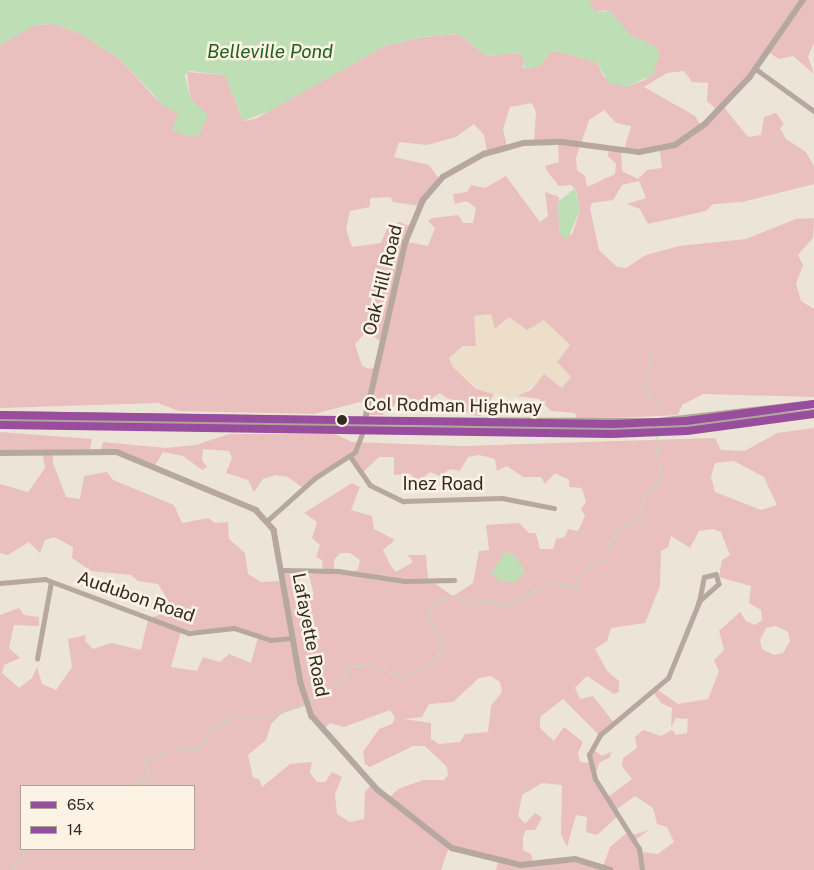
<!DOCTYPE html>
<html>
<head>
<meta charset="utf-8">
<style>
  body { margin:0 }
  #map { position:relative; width:814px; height:870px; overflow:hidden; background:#ece4d7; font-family:"Public Sans",sans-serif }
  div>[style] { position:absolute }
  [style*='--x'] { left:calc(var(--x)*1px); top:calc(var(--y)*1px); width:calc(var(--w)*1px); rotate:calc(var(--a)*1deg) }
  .built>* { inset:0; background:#eddec9 }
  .green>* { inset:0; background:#e9c0be }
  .water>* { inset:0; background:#bedeb5 }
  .stream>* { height:1px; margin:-0.5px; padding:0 0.5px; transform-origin:0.5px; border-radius:0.5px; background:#bedeb5 }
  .minor>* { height:4.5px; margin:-2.25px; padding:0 2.25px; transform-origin:2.25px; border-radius:2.25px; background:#b6a89e }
  .tertiary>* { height:5.5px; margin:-2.75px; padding:0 2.75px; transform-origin:2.75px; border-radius:2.75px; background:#b6a89e }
  .trunk>* { height:8px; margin:-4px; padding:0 4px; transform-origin:4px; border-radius:4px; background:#b3a69c }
  .motorway>* { height:9px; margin:-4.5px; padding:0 4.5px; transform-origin:4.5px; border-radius:4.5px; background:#b0a399 }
  .bus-1>* { height:8px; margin:-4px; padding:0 4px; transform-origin:4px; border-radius:4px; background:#994d9d }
  .bus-2>* { height:8px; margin:-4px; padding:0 4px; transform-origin:4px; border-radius:4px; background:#994d9d }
  .dots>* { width:14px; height:14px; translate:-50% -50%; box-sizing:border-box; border:2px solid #fdf3e5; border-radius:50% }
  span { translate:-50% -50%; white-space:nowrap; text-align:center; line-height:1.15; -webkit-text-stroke:5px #fdf3e5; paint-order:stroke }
  .street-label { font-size:18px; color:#312b22 }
  .water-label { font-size:19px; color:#20611f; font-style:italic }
  .legend { position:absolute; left:20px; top:785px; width:175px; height:65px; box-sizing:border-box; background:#fdf3e5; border:1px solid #aba397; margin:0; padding:6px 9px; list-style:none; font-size:15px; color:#312b22 }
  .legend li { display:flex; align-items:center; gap:10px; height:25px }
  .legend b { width:25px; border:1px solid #aba397 }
</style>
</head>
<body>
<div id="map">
  <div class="built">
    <div style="clip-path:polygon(491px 314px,499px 328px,509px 317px,527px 330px,544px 320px,570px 345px,571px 377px,562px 388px,544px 375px,518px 399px,481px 392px,452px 366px,449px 357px,473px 342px,474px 316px)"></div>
  </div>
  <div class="green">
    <div style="clip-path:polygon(evenodd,589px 0,814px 0,814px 43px,808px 57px,814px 74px,793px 56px,779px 59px,768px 52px,723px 106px,748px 137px,761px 135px,764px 117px,776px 113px,784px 124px,780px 128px,786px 139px,806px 152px,814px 166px,814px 184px,742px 202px,713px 204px,706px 211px,648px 224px,640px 209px,627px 204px,646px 198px,639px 181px,622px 185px,613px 200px,592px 203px,590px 208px,599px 250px,617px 267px,626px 268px,646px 255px,679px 246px,746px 239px,796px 219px,814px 218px,813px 238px,798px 255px,803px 265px,796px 284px,801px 301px,814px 309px,814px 397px,703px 394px,682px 405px,678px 415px,637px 417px,577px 418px,575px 413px,551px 411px,539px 399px,517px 396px,531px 390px,544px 374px,562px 388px,571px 377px,557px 362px,570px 345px,544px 320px,527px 330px,509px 317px,495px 329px,491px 314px,474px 316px,476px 346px,463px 346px,449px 358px,452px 366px,476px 389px,494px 394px,480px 416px,470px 415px,440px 393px,433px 397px,431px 408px,398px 402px,382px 415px,366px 415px,368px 404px,360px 402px,314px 414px,179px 411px,158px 403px,0 408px,0 45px,10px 37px,35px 25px,54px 24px,81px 34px,120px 59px,155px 98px,179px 113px,172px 130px,199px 135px,204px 119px,190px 98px,187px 72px,225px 75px,243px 121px,255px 119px,385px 46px,424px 37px,458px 34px,487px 56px,519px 53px,525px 62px,522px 68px,539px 66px,552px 51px,561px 52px,597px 63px,604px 77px,629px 86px,647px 79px,653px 45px,631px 36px,606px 10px,595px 12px,589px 0,684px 71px,692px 82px,708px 83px,707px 101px,718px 111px,701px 126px,695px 116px,644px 87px,667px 73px,684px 71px,589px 0,532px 103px,536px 112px,534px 142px,558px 143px,559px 162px,545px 166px,547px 171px,559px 186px,571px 185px,576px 190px,580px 210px,572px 235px,559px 229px,559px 197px,545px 192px,548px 216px,540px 222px,506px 176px,485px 188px,471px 185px,467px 192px,453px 194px,455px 204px,467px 201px,476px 208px,473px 223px,463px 223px,458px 215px,432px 218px,428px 221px,435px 228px,428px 246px,408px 242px,412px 227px,399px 222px,387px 229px,381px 243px,352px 247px,346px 229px,350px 211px,370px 207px,370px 198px,391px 197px,393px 202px,421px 206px,440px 180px,429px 165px,394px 157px,399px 142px,427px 145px,456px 137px,474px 124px,484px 135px,487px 151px,507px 147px,503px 129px,510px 107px,532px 103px,589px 0,604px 110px,616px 123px,631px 126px,624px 150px,660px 151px,662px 168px,647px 170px,638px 179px,622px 171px,621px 152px,609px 149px,608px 156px,616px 164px,615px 174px,587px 187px,585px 176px,577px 170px,576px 158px,589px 120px,604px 110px,589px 0,366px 332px,382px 342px,376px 367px,370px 369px,362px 366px,355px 344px,366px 332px)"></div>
    <div style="clip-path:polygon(evenodd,814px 428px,814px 870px,496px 870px,498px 861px,449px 847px,441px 870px,0 870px,0 615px,19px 608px,24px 615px,39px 617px,39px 626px,14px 625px,9px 648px,20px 658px,4px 665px,2px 673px,19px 688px,32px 678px,37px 667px,42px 684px,56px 690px,72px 667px,68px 639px,86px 635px,85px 641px,93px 649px,111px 643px,141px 650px,148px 619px,161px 614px,166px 597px,158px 584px,138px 581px,131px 575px,91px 571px,72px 558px,73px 547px,54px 537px,45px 540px,40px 553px,29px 542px,8px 555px,0 553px,0 484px,28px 492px,45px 468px,42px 451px,0 453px,0 432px,92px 439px,90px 449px,53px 451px,53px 463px,66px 497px,80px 499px,84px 476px,107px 472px,113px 480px,174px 505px,182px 523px,208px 518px,215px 523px,228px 522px,229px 539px,245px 553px,248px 574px,261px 582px,282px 581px,282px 571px,309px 575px,323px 570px,322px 560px,316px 557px,320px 545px,312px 538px,317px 522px,304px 513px,352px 483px,360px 487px,351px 510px,372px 516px,374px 529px,395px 540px,383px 550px,391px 566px,396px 572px,413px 562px,408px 555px,426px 555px,428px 579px,453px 596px,473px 583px,479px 551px,489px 550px,486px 525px,519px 523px,529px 533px,536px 533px,540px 549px,553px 549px,556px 539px,565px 537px,568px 529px,578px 531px,585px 516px,581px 509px,586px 502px,582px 488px,569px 487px,569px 480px,555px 473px,545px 484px,541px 477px,523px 477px,507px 466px,497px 471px,495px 459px,479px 455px,468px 457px,460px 471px,450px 469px,440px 476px,430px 472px,416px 483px,411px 474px,394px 475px,394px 457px,379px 457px,360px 475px,349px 457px,303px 488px,288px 477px,276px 475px,263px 479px,254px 492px,248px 480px,226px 473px,232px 458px,229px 451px,203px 449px,202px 460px,207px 467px,202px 470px,183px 456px,163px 452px,154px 467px,101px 450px,103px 442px,165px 448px,196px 445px,229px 434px,335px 434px,352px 442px,461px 446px,715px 438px,721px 450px,745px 451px,777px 433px,814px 428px,734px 461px,764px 477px,777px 505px,761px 510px,715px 492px,711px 477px,715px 463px,734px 461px,814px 428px,712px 529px,721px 532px,730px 555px,722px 560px,719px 577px,751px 586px,749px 603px,761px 610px,762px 620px,755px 625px,746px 621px,740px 612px,719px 631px,724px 650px,714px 660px,719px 671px,708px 699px,678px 704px,658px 690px,654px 693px,661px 703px,672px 708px,671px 727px,676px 718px,688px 719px,687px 733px,676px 735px,672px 730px,661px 736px,643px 730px,635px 737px,637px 748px,623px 758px,622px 766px,632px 779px,608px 797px,595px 776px,599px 763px,610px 757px,611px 752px,602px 756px,594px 750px,589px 763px,580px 762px,578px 753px,583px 742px,564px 727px,554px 741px,540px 728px,540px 717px,563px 699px,600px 736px,615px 724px,593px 696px,580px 699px,575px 688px,587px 676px,614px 694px,619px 692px,619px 681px,607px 671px,595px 649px,607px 641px,611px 628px,645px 623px,660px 586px,661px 551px,668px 547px,671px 536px,690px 548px,699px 531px,712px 529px,814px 428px,340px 553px,350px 553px,360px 560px,358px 569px,351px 573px,334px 570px,334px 560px,340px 553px,814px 428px,309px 575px,314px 595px,297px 598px,295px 582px,309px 575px,814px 428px,776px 626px,788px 632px,790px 641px,783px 653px,774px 655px,762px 649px,760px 640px,766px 628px,776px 626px,814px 428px,235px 628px,258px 637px,251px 663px,229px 654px,220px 662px,203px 657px,197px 671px,171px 667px,181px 631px,235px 628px,814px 428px,491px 676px,500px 682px,502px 692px,491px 706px,488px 732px,465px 734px,460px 742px,439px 744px,431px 739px,431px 723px,404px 719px,422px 717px,429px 704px,453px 702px,479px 678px,491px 676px,814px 428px,307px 705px,323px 730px,330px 723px,344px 727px,390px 710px,395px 718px,392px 724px,379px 729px,363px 752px,365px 764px,370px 767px,413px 746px,425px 746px,447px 767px,448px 775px,444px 780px,423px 780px,398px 789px,389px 798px,373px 783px,365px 792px,364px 819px,350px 822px,337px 814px,335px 794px,342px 777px,332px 772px,325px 782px,317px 782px,310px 773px,312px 762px,290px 764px,262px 787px,259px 779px,253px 778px,248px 755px,266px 740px,271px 724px,281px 714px,307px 705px,814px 428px,542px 783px,562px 785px,561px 834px,567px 847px,576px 815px,587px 817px,586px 832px,597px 835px,619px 815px,617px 809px,635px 796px,653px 808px,657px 824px,667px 827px,674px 842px,658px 854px,642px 852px,635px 840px,649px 830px,633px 835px,629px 831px,610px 847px,603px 867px,565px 859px,534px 864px,531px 854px,523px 850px,523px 837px,526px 830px,535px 830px,542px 818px,535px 813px,525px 824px,518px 816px,522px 795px,542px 783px,814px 428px,21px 786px,194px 786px,194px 849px,21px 849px,21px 786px)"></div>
  </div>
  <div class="water">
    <div style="clip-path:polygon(0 0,589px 0,595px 12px,611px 11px,631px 36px,653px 45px,660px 53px,653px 75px,626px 87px,609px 83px,597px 63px,561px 52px,552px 51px,539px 66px,523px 70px,525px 62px,519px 53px,487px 56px,458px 34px,424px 37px,385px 46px,270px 111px,243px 121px,225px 75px,190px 71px,185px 75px,190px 98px,208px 115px,199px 135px,185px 135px,172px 130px,178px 113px,164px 106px,120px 59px,81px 34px,54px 24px,35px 25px,0 45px)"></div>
    <div style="clip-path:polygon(575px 188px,580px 210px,567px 240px,560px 234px,557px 203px)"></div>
    <div style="clip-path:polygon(505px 552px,513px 554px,525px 570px,516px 582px,500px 581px,491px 574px)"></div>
  </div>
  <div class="stream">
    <div style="--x:652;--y:352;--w:33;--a:102"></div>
    <div style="--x:645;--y:384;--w:14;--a:73"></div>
    <div style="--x:649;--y:397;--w:10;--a:29"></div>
    <div style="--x:658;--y:402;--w:10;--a:96"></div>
    <div style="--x:310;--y:700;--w:41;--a:-31"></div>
    <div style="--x:345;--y:679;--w:13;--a:-67"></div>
    <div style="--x:350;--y:667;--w:18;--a:-6"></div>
    <div style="--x:368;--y:665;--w:38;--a:18"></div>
    <div style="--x:404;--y:677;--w:36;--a:-27"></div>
    <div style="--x:436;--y:661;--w:23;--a:-72"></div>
    <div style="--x:443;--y:639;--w:19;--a:-129"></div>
    <div style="--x:431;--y:624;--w:13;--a:-103"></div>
    <div style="--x:428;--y:611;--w:16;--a:-52"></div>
    <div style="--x:438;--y:598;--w:19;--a:-3"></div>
    <div style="--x:457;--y:597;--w:17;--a:25"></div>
    <div style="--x:472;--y:604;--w:16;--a:-18"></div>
    <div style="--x:487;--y:599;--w:17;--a:28"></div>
    <div style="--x:502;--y:607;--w:55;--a:-27"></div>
    <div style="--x:551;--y:582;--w:26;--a:13"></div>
    <div style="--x:576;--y:588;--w:12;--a:-76"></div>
    <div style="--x:579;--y:576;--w:17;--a:-50"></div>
    <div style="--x:590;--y:563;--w:16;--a:-11"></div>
    <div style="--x:606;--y:560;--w:22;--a:-77"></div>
    <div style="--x:611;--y:539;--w:14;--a:-54"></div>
    <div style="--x:619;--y:528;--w:22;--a:-21"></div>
    <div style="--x:640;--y:520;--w:24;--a:-81"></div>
    <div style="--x:644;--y:496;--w:16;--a:-43"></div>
    <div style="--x:656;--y:485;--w:14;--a:-73"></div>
    <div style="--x:660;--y:472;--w:36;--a:-96"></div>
    <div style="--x:134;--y:786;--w:18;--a:-34"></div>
    <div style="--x:149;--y:776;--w:18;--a:-106"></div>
    <div style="--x:144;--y:759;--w:38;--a:-17"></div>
    <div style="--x:180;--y:748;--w:19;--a:0"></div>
    <div style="--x:199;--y:748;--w:23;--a:-56"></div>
    <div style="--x:212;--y:729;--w:28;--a:-32"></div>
    <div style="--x:236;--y:714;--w:20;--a:18"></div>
    <div style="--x:255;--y:720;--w:52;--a:-19.1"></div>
    <div style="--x:11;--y:870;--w:26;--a:-53"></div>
  </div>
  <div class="minor">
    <div style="--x:756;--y:69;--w:72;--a:35.9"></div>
    <div style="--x:350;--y:456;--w:35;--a:55"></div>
    <div style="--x:370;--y:485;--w:37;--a:26"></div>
    <div style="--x:403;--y:501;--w:99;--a:-1.7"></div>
    <div style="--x:502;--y:498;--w:53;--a:10.9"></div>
    <div style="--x:268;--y:520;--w:63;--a:-41.8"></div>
    <div style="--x:315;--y:478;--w:48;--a:-33"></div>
    <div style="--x:355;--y:452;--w:25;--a:-69"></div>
    <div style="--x:282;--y:570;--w:56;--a:1"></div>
    <div style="--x:338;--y:571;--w:67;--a:8.6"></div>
    <div style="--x:404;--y:581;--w:50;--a:-1.1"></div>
    <div style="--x:0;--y:583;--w:45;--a:-5.1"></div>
    <div style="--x:45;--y:579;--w:154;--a:20.6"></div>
    <div style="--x:189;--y:633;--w:45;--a:-6.3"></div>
    <div style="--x:234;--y:628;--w:38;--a:18"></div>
    <div style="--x:270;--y:640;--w:21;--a:-5"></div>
    <div style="--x:37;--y:659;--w:78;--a:-79.7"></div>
    <div style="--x:642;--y:870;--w:21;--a:-98"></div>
    <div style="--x:639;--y:849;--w:83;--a:-122.2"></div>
    <div style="--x:595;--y:779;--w:25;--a:-104"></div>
    <div style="--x:589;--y:755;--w:23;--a:-61"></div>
    <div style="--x:600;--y:735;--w:89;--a:-40"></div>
    <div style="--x:668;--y:678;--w:82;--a:-67.8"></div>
    <div style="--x:699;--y:602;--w:25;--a:-79"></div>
    <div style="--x:704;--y:577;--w:12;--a:-14"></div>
    <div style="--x:716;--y:574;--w:10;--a:73"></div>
    <div style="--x:719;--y:584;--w:27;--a:138"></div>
  </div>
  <div class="tertiary">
    <div style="--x:364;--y:424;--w:186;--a:-77.2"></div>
    <div style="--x:405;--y:243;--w:47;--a:-67.3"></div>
    <div style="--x:423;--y:200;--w:30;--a:-49"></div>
    <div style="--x:443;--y:177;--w:47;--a:-29.3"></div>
    <div style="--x:484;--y:154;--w:41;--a:-15.4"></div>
    <div style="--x:524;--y:143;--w:38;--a:-2"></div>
    <div style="--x:562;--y:142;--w:78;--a:7.4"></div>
    <div style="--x:639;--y:152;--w:37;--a:-11"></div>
    <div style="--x:675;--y:145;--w:37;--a:-35"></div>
    <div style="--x:705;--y:124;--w:64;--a:-46.3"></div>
    <div style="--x:749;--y:78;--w:95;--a:-55.3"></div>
    <div style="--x:0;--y:453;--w:117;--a:-0.5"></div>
    <div style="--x:117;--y:452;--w:151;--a:22.6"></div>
    <div style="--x:256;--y:510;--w:27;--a:48"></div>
    <div style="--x:274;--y:530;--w:155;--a:80"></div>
    <div style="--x:301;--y:683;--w:35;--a:72"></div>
    <div style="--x:312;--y:716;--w:99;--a:48.3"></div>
    <div style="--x:378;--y:790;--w:94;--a:38.1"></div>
    <div style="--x:452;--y:848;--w:71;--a:13.8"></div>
    <div style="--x:521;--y:865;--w:54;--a:-6.3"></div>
    <div style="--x:575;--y:859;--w:37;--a:17"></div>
  </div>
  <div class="trunk">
    <div style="--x:364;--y:421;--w:294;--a:0.2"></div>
    <div style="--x:658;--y:422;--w:157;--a:-6.6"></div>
    <div style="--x:364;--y:429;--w:279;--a:0.4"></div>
    <div style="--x:643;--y:431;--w:172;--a:-6"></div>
  </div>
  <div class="motorway">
    <div style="--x:0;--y:415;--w:364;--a:0.9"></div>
    <div style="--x:0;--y:423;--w:364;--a:0.9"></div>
  </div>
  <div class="bus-1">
    <div style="--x:0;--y:415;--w:612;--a:0.84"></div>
    <div style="--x:612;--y:424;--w:74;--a:-2.3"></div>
    <div style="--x:686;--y:421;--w:129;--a:-7.6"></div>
  </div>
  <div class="bus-2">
    <div style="--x:0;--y:425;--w:612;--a:0.84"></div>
    <div style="--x:612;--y:434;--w:75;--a:-2.3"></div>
    <div style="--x:687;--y:431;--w:128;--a:-7.6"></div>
  </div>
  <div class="dots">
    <div style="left:342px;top:420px;background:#312b22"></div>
  </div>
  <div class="street-label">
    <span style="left:383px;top:280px;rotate:-76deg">Oak Hill Road</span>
    <span style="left:453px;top:406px;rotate:1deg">Col Rodman Highway</span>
    <span style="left:443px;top:484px">Inez Road</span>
    <span style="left:136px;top:597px;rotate:19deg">Audubon Road</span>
    <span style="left:310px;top:635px;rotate:79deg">Lafayette Road</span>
  </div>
  <div class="water-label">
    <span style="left:270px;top:52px">Belleville Pond</span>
  </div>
  <ul class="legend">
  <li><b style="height:6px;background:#994d9d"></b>65x</li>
  <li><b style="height:6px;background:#994d9d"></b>14</li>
  </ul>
</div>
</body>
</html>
